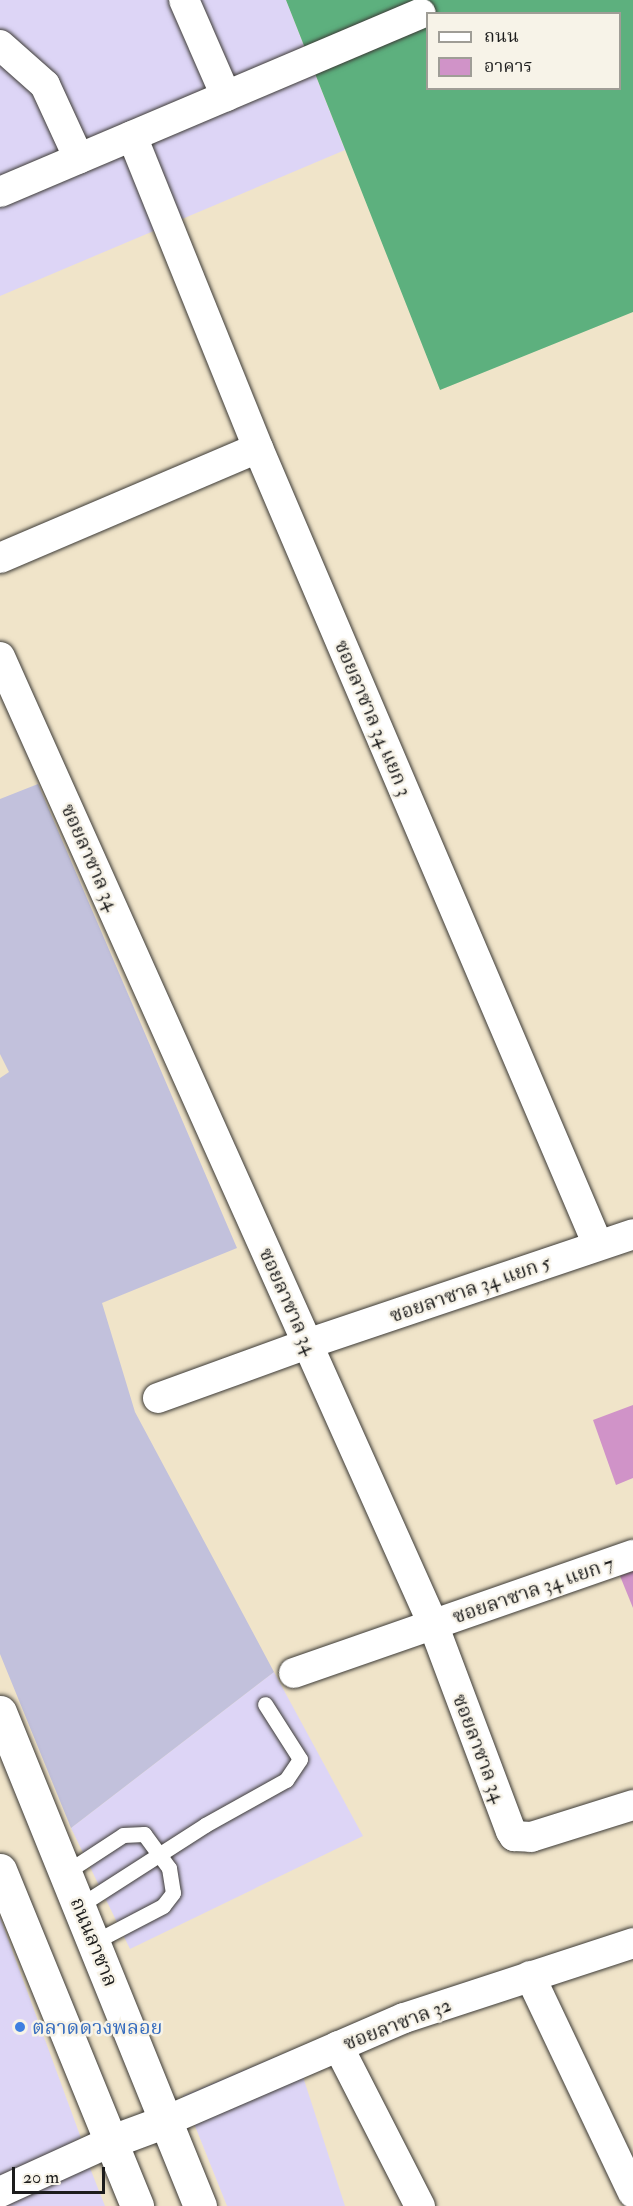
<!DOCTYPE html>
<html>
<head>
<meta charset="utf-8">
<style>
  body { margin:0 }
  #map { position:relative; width:633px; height:2206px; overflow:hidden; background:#f0e4c9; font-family:"IM FELL Double Pica","Noto Serif Thai",serif }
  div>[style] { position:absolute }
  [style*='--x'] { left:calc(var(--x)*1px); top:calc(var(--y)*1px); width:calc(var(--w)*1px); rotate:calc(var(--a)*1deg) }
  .built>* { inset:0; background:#ddd5f6 }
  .industrial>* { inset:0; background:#c2c1dc }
  .forest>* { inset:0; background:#5db07e }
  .building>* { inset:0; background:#d093c8 }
  .roads { filter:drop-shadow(0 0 2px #3c3a36) drop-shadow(0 0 2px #3c3a36) }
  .service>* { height:15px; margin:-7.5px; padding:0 7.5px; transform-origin:7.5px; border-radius:7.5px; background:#fff }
  .minor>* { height:30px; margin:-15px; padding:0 15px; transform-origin:15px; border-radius:15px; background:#fff }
  .tertiary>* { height:33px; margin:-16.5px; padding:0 16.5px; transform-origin:16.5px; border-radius:16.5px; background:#fff }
  .dots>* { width:16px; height:16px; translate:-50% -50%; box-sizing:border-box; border:3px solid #f7f3e8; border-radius:50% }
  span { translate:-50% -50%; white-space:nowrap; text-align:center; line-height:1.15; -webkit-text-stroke:5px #f7f3e8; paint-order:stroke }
  .street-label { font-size:20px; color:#1c1c1c }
  .shop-label { font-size:20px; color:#366cbe }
  .left { translate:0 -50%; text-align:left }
  .legend { position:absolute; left:426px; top:12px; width:195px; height:78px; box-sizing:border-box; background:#f7f3e8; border:2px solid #9f9d96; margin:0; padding:8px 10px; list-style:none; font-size:18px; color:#1c1c1c }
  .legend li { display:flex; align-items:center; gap:12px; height:30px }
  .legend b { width:30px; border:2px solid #9f9d96 }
  .scale { position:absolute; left:12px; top:2167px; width:93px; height:27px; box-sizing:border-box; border:3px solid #1c1c1c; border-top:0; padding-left:8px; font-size:18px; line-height:21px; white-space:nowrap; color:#1c1c1c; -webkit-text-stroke:4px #f7f3e8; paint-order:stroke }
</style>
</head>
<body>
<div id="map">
  <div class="built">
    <div style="clip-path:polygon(0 0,286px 0,345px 150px,0 296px)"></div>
    <div style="clip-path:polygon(274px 1672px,363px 1836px,130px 1949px,71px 1828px)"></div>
    <div style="clip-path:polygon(0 1917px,81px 2138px,0 2179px)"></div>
    <div style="clip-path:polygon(294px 2049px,345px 2206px,227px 2206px,183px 2096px)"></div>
    <div style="clip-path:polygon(88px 2163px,105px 2206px,0 2206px)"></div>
  </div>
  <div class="industrial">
    <div style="clip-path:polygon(38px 784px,237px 1248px,102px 1303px,135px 1412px,274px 1672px,71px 1828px,0 1654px,0 1078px,9px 1072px,0 1054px,0 799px)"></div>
  </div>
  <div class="forest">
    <div style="clip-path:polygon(evenodd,286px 0,633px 0,633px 312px,440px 390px,286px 0,428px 14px,620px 14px,620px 88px,428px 88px,428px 14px)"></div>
  </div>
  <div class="building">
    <div style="clip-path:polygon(633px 1405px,633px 1478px,616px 1485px,593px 1420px)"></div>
    <div style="clip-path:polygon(633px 1571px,633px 1608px,620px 1576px)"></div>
  </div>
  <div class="roads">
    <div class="service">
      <div style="--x:65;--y:1873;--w:69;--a:-33.2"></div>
      <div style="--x:123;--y:1835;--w:21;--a:-3"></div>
      <div style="--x:144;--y:1834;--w:42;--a:53.7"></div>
      <div style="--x:169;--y:1868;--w:25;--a:81"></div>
      <div style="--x:173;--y:1893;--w:16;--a:128"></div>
      <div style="--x:163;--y:1906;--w:78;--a:152.4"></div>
      <div style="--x:79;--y:1906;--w:150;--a:-32.7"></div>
      <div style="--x:205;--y:1825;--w:93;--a:-29.1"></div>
      <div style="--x:286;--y:1780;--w:25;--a:-56"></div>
      <div style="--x:300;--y:1759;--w:65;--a:-122.5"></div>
    </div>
    <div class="minor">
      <div style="--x:184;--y:0;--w:105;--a:66.4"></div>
      <div style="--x:0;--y:45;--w:60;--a:41.6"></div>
      <div style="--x:45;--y:85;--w:81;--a:65.3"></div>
      <div style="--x:132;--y:136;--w:336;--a:68"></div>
      <div style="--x:0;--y:192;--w:457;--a:-23"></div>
      <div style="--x:0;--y:558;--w:280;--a:-23.1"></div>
      <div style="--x:258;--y:448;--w:866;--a:66.9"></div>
      <div style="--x:0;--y:657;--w:1060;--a:65.88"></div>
      <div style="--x:433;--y:1624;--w:221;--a:69.4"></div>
      <div style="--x:511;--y:1831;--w:6;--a:59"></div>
      <div style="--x:514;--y:1836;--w:17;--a:3"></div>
      <div style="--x:531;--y:1837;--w:107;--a:-17.4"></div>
      <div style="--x:158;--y:1398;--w:158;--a:-19.9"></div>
      <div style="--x:307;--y:1344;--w:344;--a:-18.6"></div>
      <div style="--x:294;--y:1673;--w:359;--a:-19.2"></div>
      <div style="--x:530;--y:1976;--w:240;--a:64.6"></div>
      <div style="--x:338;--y:2046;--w:180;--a:62.9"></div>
      <div style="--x:166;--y:2121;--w:259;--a:-23.4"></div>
      <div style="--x:404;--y:2018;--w:241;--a:-18.1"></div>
      <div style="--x:0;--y:2192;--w:123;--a:-24.5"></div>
    </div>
    <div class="tertiary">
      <div style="--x:0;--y:1712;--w:533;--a:67.96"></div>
      <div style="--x:0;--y:1870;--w:363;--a:67.8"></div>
      <div style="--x:112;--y:2141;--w:58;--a:-20.3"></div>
    </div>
  </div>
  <div class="dots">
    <div style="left:20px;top:2027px;background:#3f7fe0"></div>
  </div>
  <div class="street-label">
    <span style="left:373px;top:718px;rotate:67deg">ซอยลาซาล 34 แยก 3</span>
    <span style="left:90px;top:857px;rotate:66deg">ซอยลาซาล 34</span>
    <span style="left:470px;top:1289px;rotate:-19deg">ซอยลาซาล 34 แยก 5</span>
    <span style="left:288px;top:1301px;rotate:66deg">ซอยลาซาล 34</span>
    <span style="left:533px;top:1590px;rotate:-19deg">ซอยลาซาล 34 แยก 7</span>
    <span style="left:479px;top:1748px;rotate:69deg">ซอยลาซาล 34</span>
    <span style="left:94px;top:1942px;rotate:68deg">ถนนลาซาล</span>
    <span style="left:397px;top:2024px;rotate:-21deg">ซอยลาซาล 32</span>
  </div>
  <div class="shop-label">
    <span class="left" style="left:32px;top:2027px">ตลาดดวงพลอย</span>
  </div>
  <ul class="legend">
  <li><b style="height:8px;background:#fff"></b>ถนน</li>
  <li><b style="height:16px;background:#d093c8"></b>อาคาร</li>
  </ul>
  <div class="scale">20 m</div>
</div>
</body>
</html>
